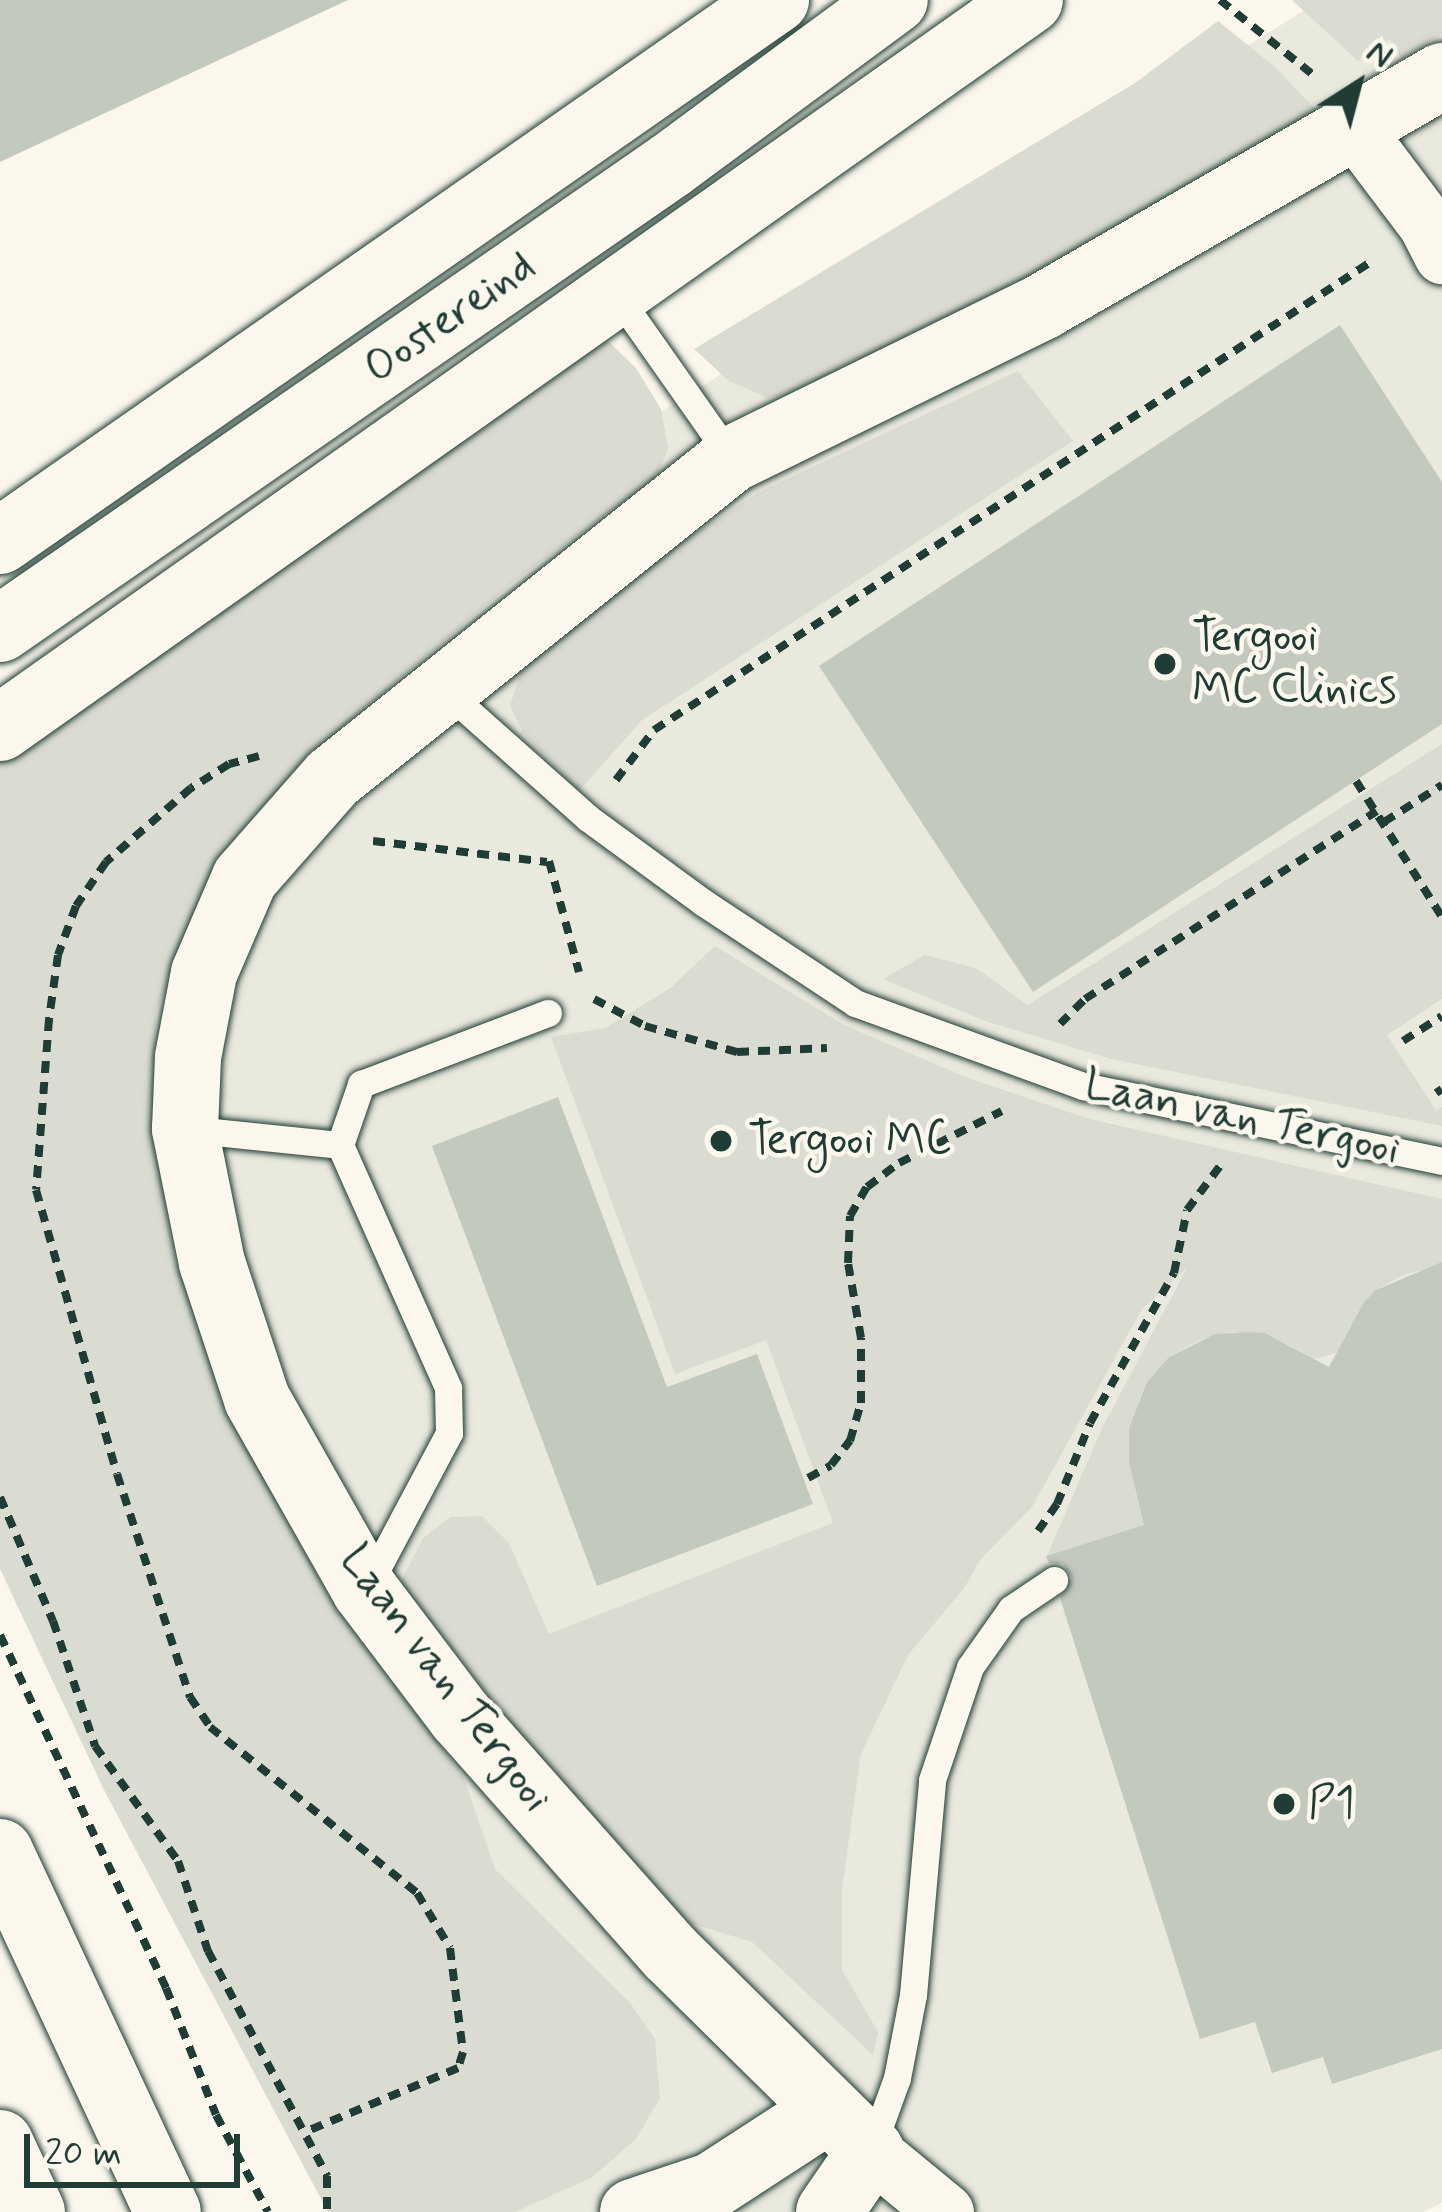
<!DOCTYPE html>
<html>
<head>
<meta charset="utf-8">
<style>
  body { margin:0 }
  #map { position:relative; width:1442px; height:2212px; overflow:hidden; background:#fbf7ec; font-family:Mynerve,sans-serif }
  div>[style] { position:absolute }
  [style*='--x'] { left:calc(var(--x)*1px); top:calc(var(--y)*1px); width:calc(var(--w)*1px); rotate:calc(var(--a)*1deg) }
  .built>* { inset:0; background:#eae9de }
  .green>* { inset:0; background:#dbdcd1 }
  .building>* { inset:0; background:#c4c9be }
  .path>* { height:8px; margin-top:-4px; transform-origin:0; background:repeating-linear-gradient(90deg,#1f3d34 0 12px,transparent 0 21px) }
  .roads { filter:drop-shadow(0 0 3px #1f3d34) drop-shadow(0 0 3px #1f3d34) }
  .lane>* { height:27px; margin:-13.5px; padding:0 13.5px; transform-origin:13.5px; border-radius:13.5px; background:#fbf7ec }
  .street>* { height:57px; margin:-28.5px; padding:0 28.5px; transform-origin:28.5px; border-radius:28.5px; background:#fbf7ec }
  .secondary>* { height:66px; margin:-33px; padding:0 33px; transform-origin:33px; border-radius:33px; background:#fbf7ec }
  .primary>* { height:66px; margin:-33px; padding:0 33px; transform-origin:33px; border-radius:33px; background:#fbf7ec }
  .dots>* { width:33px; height:33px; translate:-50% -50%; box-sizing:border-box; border:6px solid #fbf7ec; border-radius:50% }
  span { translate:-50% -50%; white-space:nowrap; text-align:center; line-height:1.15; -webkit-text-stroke:9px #fbf7ec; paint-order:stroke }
  .street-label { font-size:45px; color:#1f3d34 }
  .poi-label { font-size:45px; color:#1f3d34 }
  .left { translate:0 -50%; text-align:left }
  .north { position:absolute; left:1298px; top:24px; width:120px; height:120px; -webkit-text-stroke:9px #fbf7ec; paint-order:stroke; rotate:36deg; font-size:33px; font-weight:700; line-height:48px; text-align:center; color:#1f3d34 }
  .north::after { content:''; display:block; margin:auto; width:42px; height:54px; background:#1f3d34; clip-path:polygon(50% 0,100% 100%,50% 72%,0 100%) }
  .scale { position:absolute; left:24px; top:2134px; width:216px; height:54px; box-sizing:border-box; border:6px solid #1f3d34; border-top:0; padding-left:15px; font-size:36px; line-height:42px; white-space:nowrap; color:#1f3d34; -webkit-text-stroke:9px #fbf7ec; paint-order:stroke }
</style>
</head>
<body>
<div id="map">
  <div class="built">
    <div style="clip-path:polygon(1321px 0,1442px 0,1442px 2203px,1423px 2212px,338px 2212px,0 878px,301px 672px,664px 410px)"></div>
  </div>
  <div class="green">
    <div style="clip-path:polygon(1292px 0,1442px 0,1442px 34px,1401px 58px,1390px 39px,1358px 61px)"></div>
    <div style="clip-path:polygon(1218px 21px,1275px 67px,1317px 111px,1034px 276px,821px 385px,768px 398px,729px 381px,694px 349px,1135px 83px)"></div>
    <div style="clip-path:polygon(609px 342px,636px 368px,661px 409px,668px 448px,657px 477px,516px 580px,310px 754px,244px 828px,198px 909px,156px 1012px,152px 1119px,174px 1257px,231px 1411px,331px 1592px,464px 1778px,495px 1869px,630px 2003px,655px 2039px,660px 2098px,636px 2139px,591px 2178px,515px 2212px,328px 2212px,105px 1792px,0 1569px,0 754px,574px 344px)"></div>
    <div style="clip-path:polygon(1018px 371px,1073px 441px,642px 720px,579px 791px,524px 734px,510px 706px,520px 673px,539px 649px,647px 565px,759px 492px)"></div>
    <div style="clip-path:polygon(1442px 744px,1442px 999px,1387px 1035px,1436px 1110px,1442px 1107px,1442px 1126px,1111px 1059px,985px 1021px,883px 979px,925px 955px,976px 968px,1028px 1005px)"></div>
    <div style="clip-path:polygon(715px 946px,844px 1025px,968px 1078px,1090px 1119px,1442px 1199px,1442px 1266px,1405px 1274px,1376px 1290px,1336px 1353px,1315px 1359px,1265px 1333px,1232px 1332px,1199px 1340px,1169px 1357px,1147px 1382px,1129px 1428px,1129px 1462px,1147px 1524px,1047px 1556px,1102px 1428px,1187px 1268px,1142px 1309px,1032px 1507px,980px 1560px,965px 1587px,908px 1655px,861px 1754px,842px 1889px,842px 1970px,878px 2032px,873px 2055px,752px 1942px,683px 1921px,582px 1814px,400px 1583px,423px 1538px,451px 1517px,482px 1516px,509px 1543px,549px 1634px,833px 1523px,766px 1340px,675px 1374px,551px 1037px,605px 1028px,669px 989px)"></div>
  </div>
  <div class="building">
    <div style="clip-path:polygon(0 0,348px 0,0 162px)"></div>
    <div style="clip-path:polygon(1340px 325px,1442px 482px,1442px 724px,1033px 992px,819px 666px)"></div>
    <div style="clip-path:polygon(558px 1097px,667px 1387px,757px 1354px,813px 1504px,597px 1586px,432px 1146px)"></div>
    <div style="clip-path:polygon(1442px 1262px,1442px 2049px,1332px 2084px,1323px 2057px,1272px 2073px,1255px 2022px,1200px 2039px,1060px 1598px,1072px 1578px,1063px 1564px,1049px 1563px,1046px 1556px,1144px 1525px,1129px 1462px,1129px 1428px,1147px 1382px,1169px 1357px,1215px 1334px,1248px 1332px,1265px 1333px,1329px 1367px,1364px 1302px,1376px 1290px)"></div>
  </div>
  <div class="path">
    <div style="--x:1220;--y:0;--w:118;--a:38.8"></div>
    <div style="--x:259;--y:756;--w:31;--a:165"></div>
    <div style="--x:229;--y:764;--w:45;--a:147.7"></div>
    <div style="--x:191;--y:788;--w:113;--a:139"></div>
    <div style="--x:106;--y:862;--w:53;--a:124.3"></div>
    <div style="--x:76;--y:906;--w:52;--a:110.2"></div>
    <div style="--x:58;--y:955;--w:65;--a:98"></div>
    <div style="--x:49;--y:1019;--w:171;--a:94.3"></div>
    <div style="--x:36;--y:1190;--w:295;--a:74.1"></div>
    <div style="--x:117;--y:1474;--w:235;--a:71.9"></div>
    <div style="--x:190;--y:1697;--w:36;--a:56"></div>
    <div style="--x:210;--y:1727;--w:265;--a:38.7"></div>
    <div style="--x:417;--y:1893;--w:64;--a:59"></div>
    <div style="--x:450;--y:1948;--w:105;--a:82.9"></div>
    <div style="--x:463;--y:2052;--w:17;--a:107"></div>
    <div style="--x:458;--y:2068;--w:166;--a:157.3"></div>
    <div style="--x:616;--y:780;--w:63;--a:-52.8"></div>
    <div style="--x:654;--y:730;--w:858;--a:-33.15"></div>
    <div style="--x:1356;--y:781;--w:161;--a:57.7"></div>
    <div style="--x:1384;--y:822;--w:69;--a:-32.5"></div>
    <div style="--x:373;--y:841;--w:175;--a:6.9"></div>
    <div style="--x:549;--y:861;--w:115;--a:74.9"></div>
    <div style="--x:594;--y:999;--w:58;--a:27.9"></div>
    <div style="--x:645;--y:1026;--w:96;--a:15.8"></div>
    <div style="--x:737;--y:1052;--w:90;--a:-2.5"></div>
    <div style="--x:1060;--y:1024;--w:35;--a:-45"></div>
    <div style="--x:1085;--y:999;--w:347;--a:-32.8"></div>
    <div style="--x:1403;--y:1041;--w:46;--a:-32.7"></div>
    <div style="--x:1436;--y:1093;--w:7;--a:-34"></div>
    <div style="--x:808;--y:1478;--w:26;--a:-29"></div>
    <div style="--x:831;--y:1465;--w:31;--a:-52"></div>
    <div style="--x:850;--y:1441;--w:40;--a:-74"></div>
    <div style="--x:861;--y:1403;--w:65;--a:-90"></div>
    <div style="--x:861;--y:1338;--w:76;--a:-99.8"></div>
    <div style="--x:848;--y:1263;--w:47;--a:-87.6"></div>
    <div style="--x:850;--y:1216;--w:34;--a:-60"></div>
    <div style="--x:867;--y:1187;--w:40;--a:-37"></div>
    <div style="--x:899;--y:1163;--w:115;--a:-26.8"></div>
    <div style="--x:0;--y:1497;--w:135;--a:66.9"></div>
    <div style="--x:53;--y:1621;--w:132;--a:71.4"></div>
    <div style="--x:95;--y:1746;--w:142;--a:54.2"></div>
    <div style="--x:178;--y:1861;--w:95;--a:71.6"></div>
    <div style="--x:208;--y:1951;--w:255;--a:62.1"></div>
    <div style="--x:327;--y:2176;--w:36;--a:90"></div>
    <div style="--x:1038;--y:1531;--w:33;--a:-55"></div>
    <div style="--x:1057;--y:1504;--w:87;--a:-67.8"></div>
    <div style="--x:1090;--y:1423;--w:172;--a:-60.8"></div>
    <div style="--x:1174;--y:1273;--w:64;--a:-78.3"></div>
    <div style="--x:1187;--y:1210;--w:55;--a:-53.1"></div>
    <div style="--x:0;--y:1635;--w:390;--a:64.8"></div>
    <div style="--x:166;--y:1988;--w:136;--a:68.5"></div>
    <div style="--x:216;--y:2115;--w:110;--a:61.8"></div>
  </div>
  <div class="roads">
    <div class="lane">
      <div style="--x:614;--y:291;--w:205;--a:54.9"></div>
      <div style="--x:442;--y:688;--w:195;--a:41.7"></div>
      <div style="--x:588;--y:818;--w:144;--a:36.2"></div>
      <div style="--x:704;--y:903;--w:181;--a:33.5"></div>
      <div style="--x:855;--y:1003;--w:243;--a:20"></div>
      <div style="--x:1083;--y:1086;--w:367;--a:11.8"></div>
      <div style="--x:185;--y:1129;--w:156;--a:5.9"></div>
      <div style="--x:340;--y:1145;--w:266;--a:66"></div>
      <div style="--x:448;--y:1388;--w:45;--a:88.7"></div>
      <div style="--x:449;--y:1433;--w:177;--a:118"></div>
      <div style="--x:340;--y:1145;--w:65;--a:-71"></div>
      <div style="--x:361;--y:1084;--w:200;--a:-20.8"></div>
      <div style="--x:872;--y:2147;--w:73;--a:-70.1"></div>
      <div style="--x:897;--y:2078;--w:85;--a:-79.1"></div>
      <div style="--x:913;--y:1995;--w:216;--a:-84.9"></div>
      <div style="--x:932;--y:1780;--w:119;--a:-71.4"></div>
      <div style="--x:970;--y:1667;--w:71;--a:-54.7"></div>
      <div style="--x:1011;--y:1609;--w:52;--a:-34"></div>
    </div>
    <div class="street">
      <div style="--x:1354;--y:128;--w:121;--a:53"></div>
      <div style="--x:1427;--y:225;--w:34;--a:63"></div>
      <div style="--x:871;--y:2151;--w:96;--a:39.5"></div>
    </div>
    <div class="secondary">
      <div style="--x:633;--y:2212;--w:84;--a:-18.6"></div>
      <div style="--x:713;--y:2185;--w:136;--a:-33"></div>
      <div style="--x:829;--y:2212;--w:74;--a:-55.5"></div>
      <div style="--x:871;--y:2151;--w:282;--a:-135.4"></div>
      <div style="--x:670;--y:1953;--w:315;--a:-131.5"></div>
      <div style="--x:461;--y:1717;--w:159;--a:-127.1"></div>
      <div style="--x:365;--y:1590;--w:219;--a:-119.5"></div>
      <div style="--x:257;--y:1399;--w:143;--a:-108.3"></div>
      <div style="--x:212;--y:1263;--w:137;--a:-101.4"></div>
      <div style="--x:185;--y:1129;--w:72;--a:-87.6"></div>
      <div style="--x:188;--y:1057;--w:86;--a:-79.2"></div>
      <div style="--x:204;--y:973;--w:103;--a:-66.7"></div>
      <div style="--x:245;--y:878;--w:133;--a:-48.7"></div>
      <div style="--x:333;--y:778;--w:511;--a:-38.64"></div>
      <div style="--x:732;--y:459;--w:345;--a:-26.1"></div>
      <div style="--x:1042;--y:307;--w:462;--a:-30"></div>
    </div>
    <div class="primary">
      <div style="--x:0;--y:541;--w:946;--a:-34.88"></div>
      <div style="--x:0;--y:629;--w:816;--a:-34.66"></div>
      <div style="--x:671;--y:165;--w:278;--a:-36.4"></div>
      <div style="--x:0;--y:728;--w:1261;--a:-35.25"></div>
      <div style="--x:0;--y:1852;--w:397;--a:65"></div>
      <div style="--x:0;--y:2143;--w:76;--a:65.1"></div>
    </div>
  </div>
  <div class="dots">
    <div style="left:1165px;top:664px;background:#1f3d34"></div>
    <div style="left:721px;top:1141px;background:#1f3d34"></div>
    <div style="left:1284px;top:1804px;background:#1f3d34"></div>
  </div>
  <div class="street-label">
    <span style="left:450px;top:318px;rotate:-35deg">Oostereind</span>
    <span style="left:1242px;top:1118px;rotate:12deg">Laan van Tergooi</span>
    <span style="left:445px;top:1679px;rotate:53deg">Laan van Tergooi</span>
  </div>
  <div class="poi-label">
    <span class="left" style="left:1192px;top:664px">Tergooi<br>MC Clinics</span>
    <span class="left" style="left:748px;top:1141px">Tergooi MC</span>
    <span class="left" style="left:1308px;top:1804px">P1</span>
  </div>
  <div class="north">N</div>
  <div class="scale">20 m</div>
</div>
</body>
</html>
